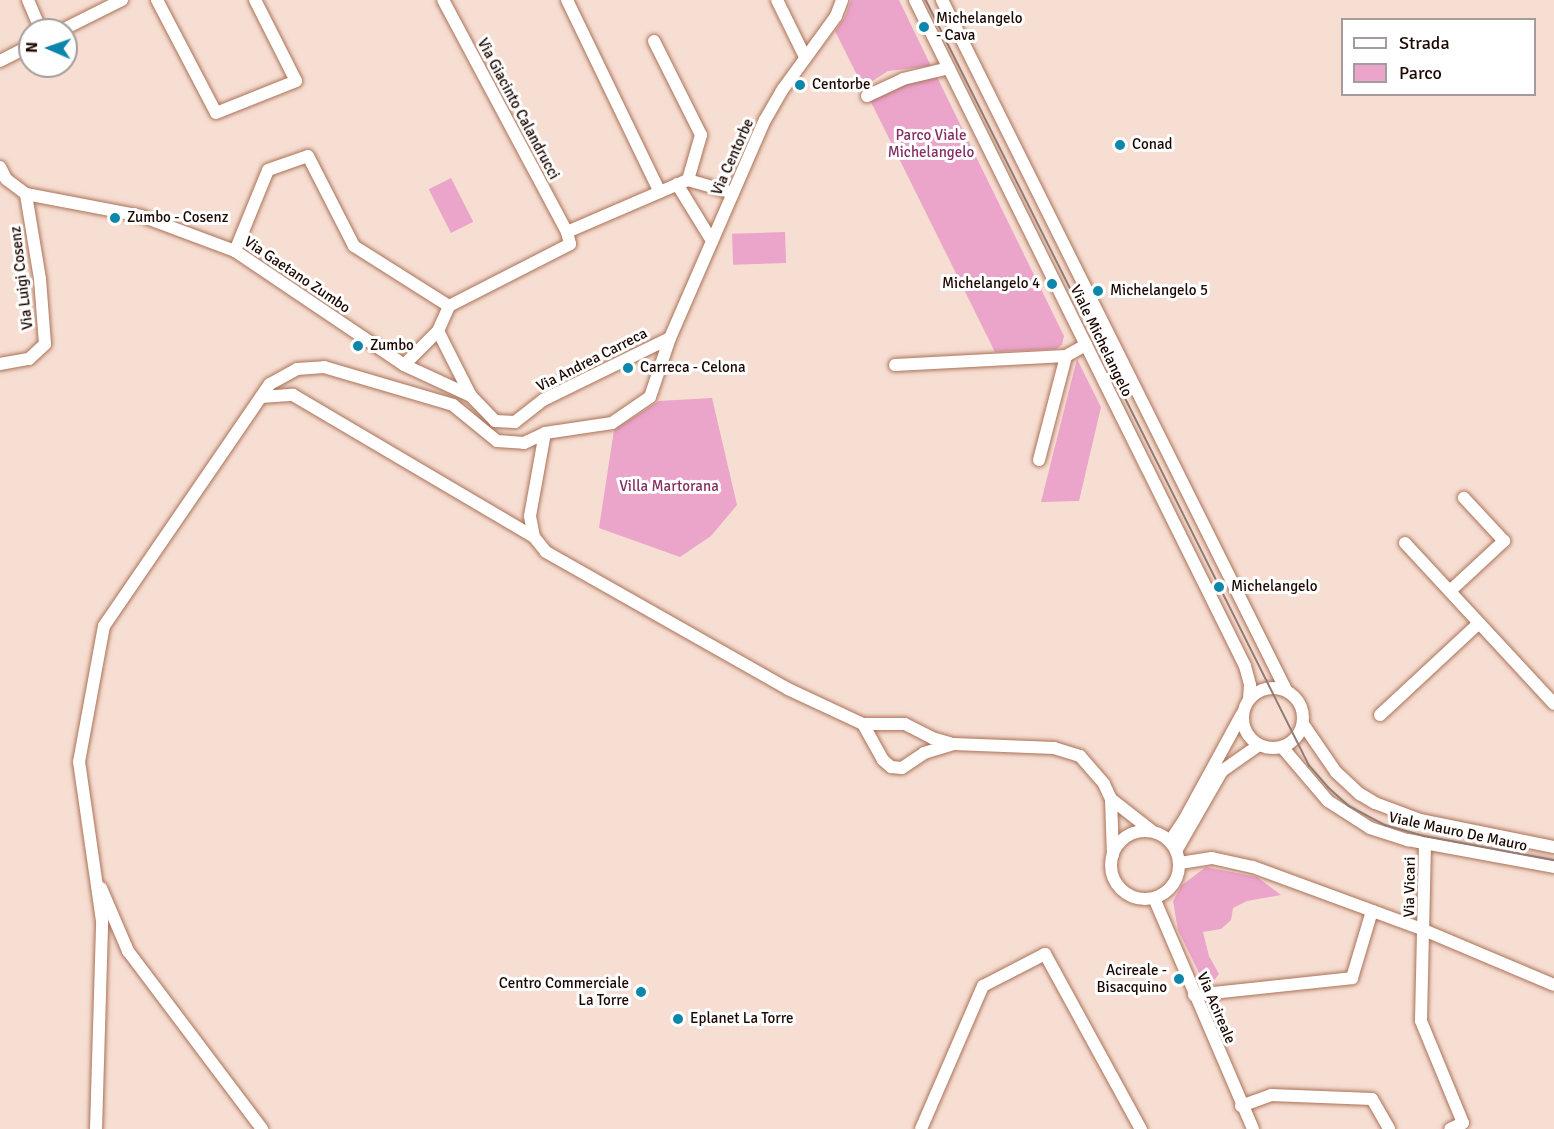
<!DOCTYPE html>
<html>
<head>
<meta charset="utf-8">
<style>
  body { margin:0 }
  #map { position:relative; width:1554px; height:1129px; overflow:hidden; background:#f7ded2; font-family:Signika,sans-serif }
  div>[style] { position:absolute }
  [style*='--x'] { left:calc(var(--x)*1px); top:calc(var(--y)*1px); width:calc(var(--w)*1px); rotate:calc(var(--a)*1deg) }
  .green>* { inset:0; background:#eba4ca; transform-origin:0 0 }
  .roads { filter:drop-shadow(0 0 2px #aa7258) drop-shadow(0 0 2px #aa7258) }
  .minor>* { height:12px; margin:-6px; padding:0 6px; transform-origin:6px; border-radius:6px; background:#fff }
  .minor>.ring { margin:-6px; padding:0; box-sizing:content-box; background:none; border:12px solid #fff; border-radius:50% }
  .tram>* { height:1.5px; margin:-0.75px; padding:0 0.75px; transform-origin:0.75px; border-radius:0.75px; background:#927b72 }
  .dots>* { width:16px; height:16px; translate:-50% -50%; box-sizing:border-box; border:3px solid #fff; border-radius:50% }
  span { translate:-50% -50%; white-space:nowrap; text-align:center; line-height:1.15; -webkit-text-stroke:6px #fff; paint-order:stroke }
  .poi-label { font-size:15px; color:#1c0802 }
  .left { translate:0 -50%; text-align:left }
  .right { translate:-100% -50%; text-align:right }
  .street-label { font-size:15px; color:#1c0802 }
  .park-label { font-size:15px; color:#852f64 }
  .legend { position:absolute; left:1341px; top:18px; width:195px; height:78px; box-sizing:border-box; background:#fff; border:2px solid #a49c9a; margin:0; padding:8px 10px; list-style:none; font-size:18px; color:#1c0802 }
  .legend li { display:flex; align-items:center; gap:12px; height:30px }
  .legend b { width:30px; border:2px solid #a49c9a }
  .north { position:absolute; left:18px; top:18px; width:60px; height:60px; box-sizing:border-box; background:#fff; border:2px solid #a49c9a; border-radius:50%; rotate:272deg; font-size:16px; font-weight:700; line-height:24px; text-align:center; color:#1c0802 }
  .north::after { content:''; display:block; margin:auto; width:21px; height:27px; background:#0c86aa; clip-path:polygon(50% 0,100% 100%,50% 72%,0 100%) }
</style>
</head>
<body>
<div id="map">
  <div class="green">
    <div style="clip-path:polygon(851px 0,899px 0,931px 66px,888px 71px,863px 87px,835px 31px,845px 17px)"></div>
    <div style="clip-path:polygon(937px 77px,1064px 336px,1062px 345px,1056px 349px,995px 352px,870px 100px,897px 86px)"></div>
    <div style="left:451px;top:178px;width:49px;height:25px;rotate:63deg"></div>
    <div style="left:785px;top:232px;width:31px;height:53px;rotate:88deg"></div>
    <div style="clip-path:polygon(1077px 359px,1101px 407px,1079px 501px,1041px 502px)"></div>
    <div style="clip-path:polygon(712px 398px,737px 505px,711px 536px,680px 557px,599px 528px,614px 430px,659px 401px)"></div>
    <div style="clip-path:polygon(1206px 867px,1257px 877px,1281px 895px,1247px 901px,1233px 908px,1231px 920px,1221px 929px,1203px 932px,1209px 956px,1219px 974px,1207px 989px,1178px 930px,1173px 901px,1182px 885px)"></div>
  </div>
  <div class="roads">
    <div class="minor">
      <div style="--x:28;--y:0;--w:33;--a:67"></div>
      <div style="--x:157;--y:0;--w:127;--a:62.4"></div>
      <div style="--x:216;--y:113;--w:86;--a:-21.8"></div>
      <div style="--x:296;--y:81;--w:91;--a:-116.8"></div>
      <div style="--x:567;--y:0;--w:213;--a:64.2"></div>
      <div style="--x:777;--y:0;--w:64;--a:63.8"></div>
      <div style="--x:915;--y:0;--w:743;--a:63.64"></div>
      <div style="--x:1245;--y:666;--w:20;--a:75"></div>
      <div style="--x:1250;--y:685;--w:13;--a:94"></div>
      <div style="--x:942;--y:0;--w:771;--a:63.5"></div>
      <div style="--x:62;--y:30;--w:67;--a:-26.6"></div>
      <div style="--x:654;--y:41;--w:105;--a:63.4"></div>
      <div style="--x:701;--y:135;--w:47;--a:106.1"></div>
      <div style="--x:0;--y:61;--w:34;--a:-27"></div>
      <div style="--x:867;--y:96;--w:40;--a:-25"></div>
      <div style="--x:903;--y:79;--w:47;--a:-13.4"></div>
      <div style="--x:0;--y:167;--w:13;--a:63"></div>
      <div style="--x:6;--y:179;--w:25;--a:37"></div>
      <div style="--x:26;--y:194;--w:117;--a:10.8"></div>
      <div style="--x:141;--y:216;--w:100;--a:20.4"></div>
      <div style="--x:235;--y:251;--w:204;--a:34"></div>
      <div style="--x:404;--y:365;--w:74;--a:24.8"></div>
      <div style="--x:677;--y:184;--w:67;--a:58.4"></div>
      <div style="--x:567;--y:232;--w:132;--a:-23.3"></div>
      <div style="--x:688;--y:180;--w:47;--a:16.1"></div>
      <div style="--x:235;--y:251;--w:87;--a:-67.8"></div>
      <div style="--x:268;--y:170;--w:42;--a:-19.3"></div>
      <div style="--x:308;--y:156;--w:101;--a:62.9"></div>
      <div style="--x:354;--y:246;--w:112;--a:32.3"></div>
      <div style="--x:449;--y:306;--w:136;--a:-27.1"></div>
      <div style="--x:570;--y:244;--w:12;--a:-104"></div>
      <div style="--x:567;--y:232;--w:263;--a:-118.1"></div>
      <div style="--x:438;--y:331;--w:73;--a:63.1"></div>
      <div style="--x:471;--y:396;--w:35;--a:46"></div>
      <div style="--x:495;--y:421;--w:20;--a:3"></div>
      <div style="--x:515;--y:422;--w:36;--a:-38"></div>
      <div style="--x:543;--y:400;--w:141;--a:-26"></div>
      <div style="--x:0;--y:364;--w:29;--a:-10"></div>
      <div style="--x:29;--y:359;--w:22;--a:-43"></div>
      <div style="--x:45;--y:344;--w:65;--a:-94.4"></div>
      <div style="--x:40;--y:279;--w:86;--a:-99.4"></div>
      <div style="--x:404;--y:365;--w:48;--a:-45"></div>
      <div style="--x:438;--y:331;--w:27;--a:-66"></div>
      <div style="--x:895;--y:365;--w:171;--a:-3"></div>
      <div style="--x:1066;--y:356;--w:23;--a:-29"></div>
      <div style="--x:261;--y:397;--w:32;--a:-4"></div>
      <div style="--x:293;--y:395;--w:280;--a:30.5"></div>
      <div style="--x:534;--y:537;--w:19;--a:51"></div>
      <div style="--x:546;--y:552;--w:278;--a:29.5"></div>
      <div style="--x:788;--y:689;--w:83;--a:25"></div>
      <div style="--x:863;--y:724;--w:41;--a:60.9"></div>
      <div style="--x:883;--y:760;--w:11;--a:41"></div>
      <div style="--x:891;--y:767;--w:11;--a:5"></div>
      <div style="--x:902;--y:768;--w:27;--a:-34"></div>
      <div style="--x:924;--y:753;--w:31;--a:-17"></div>
      <div style="--x:954;--y:744;--w:100;--a:2.3"></div>
      <div style="--x:1054;--y:748;--w:27;--a:17"></div>
      <div style="--x:1080;--y:756;--w:37;--a:49"></div>
      <div style="--x:1104;--y:784;--w:17;--a:65"></div>
      <div style="--x:1111;--y:799;--w:56;--a:88"></div>
      <div style="--x:1039;--y:460;--w:107;--a:-75.4"></div>
      <div style="--x:534;--y:537;--w:21;--a:-101"></div>
      <div style="--x:530;--y:516;--w:84;--a:-79.8"></div>
      <div style="--x:1405;--y:543;--w:219;--a:47.2"></div>
      <div style="--x:1450;--y:591;--w:74;--a:-42.8"></div>
      <div style="--x:1504;--y:541;--w:59;--a:-132.9"></div>
      <div class="ring" style="left:1243px;top:688px;width:48px;height:48px"></div>
      <div style="--x:1380;--y:715;--w:135;--a:-42.9"></div>
      <div style="--x:863;--y:724;--w:42;--a:0"></div>
      <div style="--x:905;--y:724;--w:30;--a:27"></div>
      <div style="--x:932;--y:738;--w:19;--a:16"></div>
      <div style="--x:1303;--y:724;--w:58;--a:55.5"></div>
      <div style="--x:1336;--y:772;--w:33;--a:43"></div>
      <div style="--x:1360;--y:794;--w:17;--a:31"></div>
      <div style="--x:1375;--y:803;--w:48;--a:20.7"></div>
      <div style="--x:1420;--y:820;--w:137;--a:11.4"></div>
      <div style="--x:1282;--y:747;--w:71;--a:49.6"></div>
      <div style="--x:1328;--y:801;--w:50;--a:32.7"></div>
      <div style="--x:1370;--y:828;--w:40;--a:18"></div>
      <div style="--x:1408;--y:840;--w:148;--a:10.5"></div>
      <div style="--x:1111;--y:799;--w:52;--a:38"></div>
      <div class="ring" style="left:1111px;top:831px;width:56px;height:56px"></div>
      <div style="--x:1170;--y:841;--w:23;--a:-56"></div>
      <div style="--x:1183;--y:822;--w:123;--a:-61.4"></div>
      <div style="--x:1425;--y:844;--w:177;--a:91.3"></div>
      <div style="--x:1421;--y:1021;--w:110;--a:67.6"></div>
      <div style="--x:1463;--y:1123;--w:14;--a:155"></div>
      <div style="--x:1176;--y:851;--w:92;--a:-60.1"></div>
      <div style="--x:1222;--y:771;--w:45;--a:-35.1"></div>
      <div style="--x:1180;--y:863;--w:32;--a:-9"></div>
      <div style="--x:1212;--y:858;--w:42;--a:12.4"></div>
      <div style="--x:1253;--y:867;--w:182;--a:20.2"></div>
      <div style="--x:1424;--y:930;--w:141;--a:22.9"></div>
      <div style="--x:101;--y:888;--w:69;--a:66.8"></div>
      <div style="--x:128;--y:951;--w:223;--a:53"></div>
      <div style="--x:1154;--y:898;--w:251;--a:66.8"></div>
      <div style="--x:1194;--y:995;--w:159;--a:-6.1"></div>
      <div style="--x:1352;--y:978;--w:70;--a:-73.4"></div>
      <div style="--x:1241;--y:1106;--w:32;--a:-20"></div>
      <div style="--x:1271;--y:1095;--w:101;--a:2.3"></div>
      <div style="--x:1372;--y:1099;--w:34;--a:60"></div>
      <div style="--x:96;--y:1129;--w:208;--a:-88.3"></div>
      <div style="--x:102;--y:921;--w:161;--a:-98.2"></div>
      <div style="--x:79;--y:762;--w:138;--a:-79.6"></div>
      <div style="--x:104;--y:626;--w:293;--a:-55.6"></div>
      <div style="--x:270;--y:384;--w:31;--a:-29"></div>
      <div style="--x:297;--y:369;--w:27;--a:-4"></div>
      <div style="--x:324;--y:367;--w:134;--a:16.4"></div>
      <div style="--x:453;--y:405;--w:57;--a:39.3"></div>
      <div style="--x:497;--y:441;--w:27;--a:4"></div>
      <div style="--x:524;--y:443;--w:23;--a:-25"></div>
      <div style="--x:545;--y:433;--w:68;--a:-8.5"></div>
      <div style="--x:612;--y:423;--w:46;--a:-34.4"></div>
      <div style="--x:650;--y:397;--w:62;--a:-71.3"></div>
      <div style="--x:670;--y:338;--w:238;--a:-66.5"></div>
      <div style="--x:765;--y:120;--w:36;--a:-60"></div>
      <div style="--x:783;--y:89;--w:90;--a:-54"></div>
      <div style="--x:836;--y:16;--w:17;--a:-69"></div>
      <div style="--x:921;--y:1129;--w:156;--a:-66.6"></div>
      <div style="--x:983;--y:986;--w:70;--a:-27.3"></div>
      <div style="--x:1045;--y:954;--w:200;--a:61.3"></div>
    </div>
  </div>
  <div class="tram">
    <div style="--x:926;--y:0;--w:856;--a:63.4"></div>
    <div style="--x:1309;--y:765;--w:29;--a:49"></div>
    <div style="--x:1328;--y:787;--w:28;--a:42"></div>
    <div style="--x:1349;--y:806;--w:41;--a:27.8"></div>
    <div style="--x:1385;--y:825;--w:41;--a:15.8"></div>
    <div style="--x:1424;--y:836;--w:132;--a:10.5"></div>
  </div>
  <div class="dots">
    <div style="left:924px;top:27px;background:#0c86aa"></div>
    <div style="left:800px;top:85px;background:#0c86aa"></div>
    <div style="left:1120px;top:145px;background:#0c86aa"></div>
    <div style="left:115px;top:218px;background:#0c86aa"></div>
    <div style="left:1052px;top:284px;background:#0c86aa"></div>
    <div style="left:1098px;top:291px;background:#0c86aa"></div>
    <div style="left:358px;top:346px;background:#0c86aa"></div>
    <div style="left:628px;top:368px;background:#0c86aa"></div>
    <div style="left:1219px;top:587px;background:#0c86aa"></div>
    <div style="left:1179px;top:979px;background:#0c86aa"></div>
    <div style="left:641px;top:992px;background:#0c86aa"></div>
    <div style="left:678px;top:1019px;background:#0c86aa"></div>
  </div>
  <div class="poi-label">
    <span class="left" style="left:936px;top:27px">Michelangelo<br>- Cava</span>
    <span class="left" style="left:812px;top:85px">Centorbe</span>
    <span class="left" style="left:1132px;top:145px">Conad</span>
    <span class="left" style="left:127px;top:218px">Zumbo - Cosenz</span>
    <span class="right" style="left:1040px;top:284px">Michelangelo 4</span>
    <span class="left" style="left:1110px;top:291px">Michelangelo 5</span>
    <span class="left" style="left:370px;top:346px">Zumbo</span>
    <span class="left" style="left:640px;top:368px">Carreca - Celona</span>
    <span class="left" style="left:1231px;top:587px">Michelangelo</span>
    <span class="right" style="left:1167px;top:979px">Acireale -<br>Bisacquino</span>
    <span class="right" style="left:629px;top:992px">Centro Commerciale<br>La Torre</span>
    <span class="left" style="left:690px;top:1019px">Eplanet La Torre</span>
  </div>
  <div class="street-label">
    <span style="left:518px;top:109px;rotate:62deg">Via Giacinto Calandrucci</span>
    <span style="left:733px;top:157px;rotate:-66deg">Via Centorbe</span>
    <span style="left:297px;top:275px;rotate:34deg">Via Gaetano Zumbo</span>
    <span style="left:22px;top:278px;rotate:-97deg">Via Luigi Cosenz</span>
    <span style="left:1101px;top:341px;rotate:64deg">Viale Michelangelo</span>
    <span style="left:592px;top:360px;rotate:-27deg">Via Andrea Carreca</span>
    <span style="left:1458px;top:832px;rotate:12deg">Viale Mauro De Mauro</span>
    <span style="left:1410px;top:887px;rotate:-89deg">Via Vicari</span>
    <span style="left:1216px;top:1008px;rotate:67deg">Via Acireale</span>
  </div>
  <div class="park-label">
    <span style="left:931px;top:144px">Parco Viale<br>Michelangelo</span>
    <span style="left:669px;top:487px">Villa Martorana</span>
  </div>
  <ul class="legend">
  <li><b style="height:8px;background:#fff"></b>Strada</li>
  <li><b style="height:16px;background:#eba4ca"></b>Parco</li>
  </ul>
  <div class="north">N</div>
</div>
</body>
</html>
